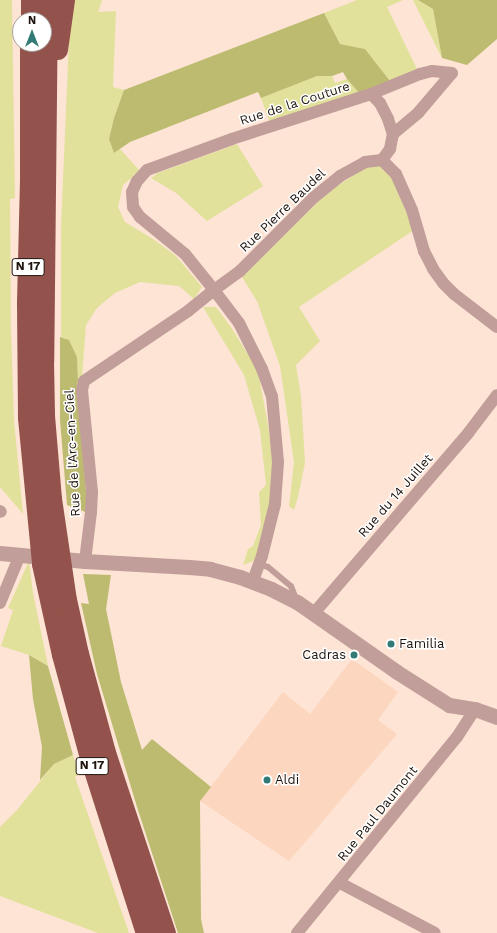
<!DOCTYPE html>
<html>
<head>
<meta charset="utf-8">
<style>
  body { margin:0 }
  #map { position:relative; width:497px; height:933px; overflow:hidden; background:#fde4d4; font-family:"Work Sans",sans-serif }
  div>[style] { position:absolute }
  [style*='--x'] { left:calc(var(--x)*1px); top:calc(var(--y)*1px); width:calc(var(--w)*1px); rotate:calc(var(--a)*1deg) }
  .built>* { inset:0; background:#fdd6bf }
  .green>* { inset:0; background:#e1e19b }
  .forest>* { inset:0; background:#bcbb70 }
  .service>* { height:6px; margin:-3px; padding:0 3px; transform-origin:3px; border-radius:3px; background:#c29e9a }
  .minor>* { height:12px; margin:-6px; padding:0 6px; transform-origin:6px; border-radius:6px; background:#c29e9a }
  .tertiary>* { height:15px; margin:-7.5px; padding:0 7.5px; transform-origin:7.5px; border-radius:7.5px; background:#c29e9a }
  .trunk>* { height:20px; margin:-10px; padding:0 10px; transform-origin:10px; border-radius:10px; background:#94524c }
  .dots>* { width:11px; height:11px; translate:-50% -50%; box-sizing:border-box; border:2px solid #fff; border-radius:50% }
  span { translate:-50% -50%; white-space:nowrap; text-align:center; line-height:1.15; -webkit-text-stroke:3px #fff; paint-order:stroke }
  .shield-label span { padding:1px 3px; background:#fff; border:1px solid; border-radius:3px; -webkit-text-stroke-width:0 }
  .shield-label { font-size:12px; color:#1f140d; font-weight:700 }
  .street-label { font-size:13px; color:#1f140d }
  .poi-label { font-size:13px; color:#1f140d }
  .left { translate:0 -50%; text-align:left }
  .right { translate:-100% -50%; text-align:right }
  .north { position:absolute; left:12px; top:12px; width:40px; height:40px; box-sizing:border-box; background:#fff; border:1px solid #a5a19e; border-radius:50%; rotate:0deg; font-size:11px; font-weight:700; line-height:16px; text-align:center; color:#1f140d }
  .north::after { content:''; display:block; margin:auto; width:14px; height:18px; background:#317a76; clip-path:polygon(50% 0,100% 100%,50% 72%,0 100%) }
</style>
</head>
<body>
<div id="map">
  <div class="built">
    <div style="clip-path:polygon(352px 659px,398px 692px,378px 720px,397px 734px,289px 861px,200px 801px,283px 692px,310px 714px)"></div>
  </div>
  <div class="green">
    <div style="clip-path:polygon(0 0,12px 0,15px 198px,10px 199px,11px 332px,14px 420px,23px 514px,0 487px)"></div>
    <div style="clip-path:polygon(74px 0,102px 0,98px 12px,116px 11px,113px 87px,124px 90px,114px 118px,109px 139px,114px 153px,120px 149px,140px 171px,123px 185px,118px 207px,125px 222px,153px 239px,176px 256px,202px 287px,194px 299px,179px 286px,140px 282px,115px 293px,97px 308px,86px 325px,82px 377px,78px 380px,77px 357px,69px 340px,61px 337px,61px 226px,70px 16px)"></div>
    <div style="clip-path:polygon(357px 0,403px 0,387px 7px,417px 69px,390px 81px,365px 49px,340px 44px,324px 13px)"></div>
    <div style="clip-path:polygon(413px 0,418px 0,433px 9px,442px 58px)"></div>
    <div style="clip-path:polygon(317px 76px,332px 76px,335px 83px,347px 79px,360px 94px,270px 123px,261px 98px)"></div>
    <div style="clip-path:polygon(237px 144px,263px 186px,207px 221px,176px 193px,151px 178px,158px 173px)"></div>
    <div style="clip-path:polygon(379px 164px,388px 169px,414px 230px,299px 307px,320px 341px,296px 365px,301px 396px,305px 463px,298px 497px,294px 510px,289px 506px,294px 462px,280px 366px,257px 301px,242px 277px,328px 192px,368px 166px)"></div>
    <div style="clip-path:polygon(203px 307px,216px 307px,231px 327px,258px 371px,268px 425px,274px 464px,271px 504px,256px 560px,243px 565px,248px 549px,253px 546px,261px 525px,259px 492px,266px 485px,260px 430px,244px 375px)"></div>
    <div style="clip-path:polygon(29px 561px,33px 593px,48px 666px,29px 655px,1px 646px,13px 610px,8px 608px)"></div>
    <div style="clip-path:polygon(73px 755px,79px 775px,75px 777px,129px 933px,98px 933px,0 896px,0 827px,17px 810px,54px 764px)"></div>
  </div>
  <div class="forest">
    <div style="clip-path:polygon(418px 0,497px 0,497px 39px,467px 65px,442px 58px,433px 9px)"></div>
    <div style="clip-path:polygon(324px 13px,340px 44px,365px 49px,390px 81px,360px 94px,347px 79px,343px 72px,332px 76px,317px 76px,261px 98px,258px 92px,130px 142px,114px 153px,109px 139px,114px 118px,124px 90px)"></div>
    <div style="clip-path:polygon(60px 337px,69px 340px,77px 357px,78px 380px,77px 387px,88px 513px,67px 505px,60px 420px)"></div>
    <div style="clip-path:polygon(83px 574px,111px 575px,106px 609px,121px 682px,142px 750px,152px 739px,211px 787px,200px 801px,201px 919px,204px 933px,178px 933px,137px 807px,97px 674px,81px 603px,89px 604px)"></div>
    <div style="clip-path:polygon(29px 655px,48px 666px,73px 755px,54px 764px,40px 780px,42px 747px,33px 699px)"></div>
  </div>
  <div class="service">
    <div style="--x:259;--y:564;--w:9;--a:18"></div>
    <div style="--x:268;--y:567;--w:30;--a:40"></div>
    <div style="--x:291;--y:586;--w:14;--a:69"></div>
  </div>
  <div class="minor">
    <div style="--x:371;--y:94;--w:13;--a:45"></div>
    <div style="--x:380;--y:103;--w:18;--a:63"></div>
    <div style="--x:388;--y:119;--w:16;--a:72"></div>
    <div style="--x:382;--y:160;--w:20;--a:45"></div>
    <div style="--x:396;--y:174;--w:39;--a:66"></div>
    <div style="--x:412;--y:210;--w:43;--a:73.7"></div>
    <div style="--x:424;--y:251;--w:20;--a:63"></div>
    <div style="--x:433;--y:269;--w:17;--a:54"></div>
    <div style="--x:443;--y:283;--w:16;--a:45"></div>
    <div style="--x:454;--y:294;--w:54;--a:37.5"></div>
    <div style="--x:0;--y:511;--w:1;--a:45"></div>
    <div style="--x:85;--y:561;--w:49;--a:-83"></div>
    <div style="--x:91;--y:512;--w:20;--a:-87"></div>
    <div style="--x:92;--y:492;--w:102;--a:-95.6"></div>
    <div style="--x:82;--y:390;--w:9;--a:-77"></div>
    <div style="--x:84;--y:381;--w:125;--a:-33.9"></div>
    <div style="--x:188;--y:311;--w:33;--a:-39"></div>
    <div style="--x:214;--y:290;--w:32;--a:-36"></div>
    <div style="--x:240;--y:271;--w:103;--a:-45"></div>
    <div style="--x:313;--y:198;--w:35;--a:-39"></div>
    <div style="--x:340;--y:176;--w:29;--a:-29"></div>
    <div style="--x:365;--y:162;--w:17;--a:-7"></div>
    <div style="--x:382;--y:160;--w:14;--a:-54"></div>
    <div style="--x:390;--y:149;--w:15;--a:-79"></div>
    <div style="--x:393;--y:134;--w:33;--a:-40"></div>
    <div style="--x:418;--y:113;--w:52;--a:-49.6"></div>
    <div style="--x:452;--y:73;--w:20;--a:-174"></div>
    <div style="--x:432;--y:71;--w:12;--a:166"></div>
    <div style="--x:420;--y:74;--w:53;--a:157.8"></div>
    <div style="--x:371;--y:94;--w:146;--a:162.1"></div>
    <div style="--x:232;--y:139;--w:90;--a:160"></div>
    <div style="--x:147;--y:170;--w:15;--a:132"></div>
    <div style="--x:137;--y:181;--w:12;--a:114"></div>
    <div style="--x:132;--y:192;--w:15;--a:86"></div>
    <div style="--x:133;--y:207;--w:12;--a:55"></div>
    <div style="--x:140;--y:217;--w:58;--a:39.4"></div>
    <div style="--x:185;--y:254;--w:46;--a:51.1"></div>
    <div style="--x:214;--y:290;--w:41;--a:52.9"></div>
    <div style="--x:239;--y:323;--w:51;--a:63.4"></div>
    <div style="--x:262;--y:369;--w:29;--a:70"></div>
    <div style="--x:272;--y:396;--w:66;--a:84.8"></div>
    <div style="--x:278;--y:462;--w:42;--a:94.1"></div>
    <div style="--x:275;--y:504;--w:54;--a:104"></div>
    <div style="--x:262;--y:556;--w:27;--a:110"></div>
    <div style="--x:0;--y:603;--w:52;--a:-67.4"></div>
    <div style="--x:314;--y:613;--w:238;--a:-49.4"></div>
    <div style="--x:469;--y:432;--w:46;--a:-52.9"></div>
    <div style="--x:340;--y:883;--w:107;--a:27.8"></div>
    <div style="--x:297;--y:933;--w:253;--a:-50.8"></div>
    <div style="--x:457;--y:737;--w:33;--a:-57"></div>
  </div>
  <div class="tertiary">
    <div style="--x:0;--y:553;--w:85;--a:5.4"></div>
    <div style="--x:85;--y:561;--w:104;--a:3.3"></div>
    <div style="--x:189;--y:567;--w:21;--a:5"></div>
    <div style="--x:210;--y:569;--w:31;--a:15"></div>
    <div style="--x:240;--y:577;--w:33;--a:21"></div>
    <div style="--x:271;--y:589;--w:29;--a:27"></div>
    <div style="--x:297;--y:602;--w:122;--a:35"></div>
    <div style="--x:397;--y:672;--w:62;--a:32.4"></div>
    <div style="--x:449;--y:705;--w:26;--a:9"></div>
    <div style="--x:475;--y:709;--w:23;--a:20"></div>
  </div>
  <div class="trunk">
    <div style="--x:48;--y:0;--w:362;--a:90.6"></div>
    <div style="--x:44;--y:362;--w:54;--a:88.9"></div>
    <div style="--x:45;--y:416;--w:83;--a:85.2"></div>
    <div style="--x:52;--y:499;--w:102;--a:81.6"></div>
    <div style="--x:67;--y:600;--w:55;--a:77.5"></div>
    <div style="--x:79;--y:654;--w:103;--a:74.7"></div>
    <div style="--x:106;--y:753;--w:190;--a:71.6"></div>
    <div style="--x:31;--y:20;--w:20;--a:-90"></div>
    <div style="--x:30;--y:44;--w:136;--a:90"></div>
    <div style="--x:30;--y:180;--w:123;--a:91.4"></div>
    <div style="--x:27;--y:303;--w:115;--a:89.5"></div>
    <div style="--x:28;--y:418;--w:147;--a:84.5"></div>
    <div style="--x:42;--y:564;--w:93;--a:77.6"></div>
    <div style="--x:62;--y:655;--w:107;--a:74.8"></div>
    <div style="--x:90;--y:758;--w:184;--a:72.3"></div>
    <div style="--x:58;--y:50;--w:50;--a:-82"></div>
  </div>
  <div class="dots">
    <div style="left:391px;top:644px;background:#317a76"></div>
    <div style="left:354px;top:655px;background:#317a76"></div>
    <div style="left:267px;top:780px;background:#317a76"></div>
  </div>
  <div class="shield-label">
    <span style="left:28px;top:267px">N 17</span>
    <span style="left:92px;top:766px">N 17</span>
  </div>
  <div class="street-label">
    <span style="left:295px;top:104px;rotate:-18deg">Rue de la Couture</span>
    <span style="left:283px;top:211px;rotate:-44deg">Rue Pierre Baudel</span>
    <span style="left:73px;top:453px;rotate:-93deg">Rue de l'Arc-en-Ciel</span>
    <span style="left:396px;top:496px;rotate:-49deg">Rue du 14 Juillet</span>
    <span style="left:378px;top:814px;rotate:-51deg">Rue Paul Daumont</span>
  </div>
  <div class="poi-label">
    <span class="left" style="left:399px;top:644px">Familia</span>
    <span class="right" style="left:346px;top:655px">Cadras</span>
    <span class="left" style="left:275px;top:780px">Aldi</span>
  </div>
  <div class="north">N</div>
</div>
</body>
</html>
